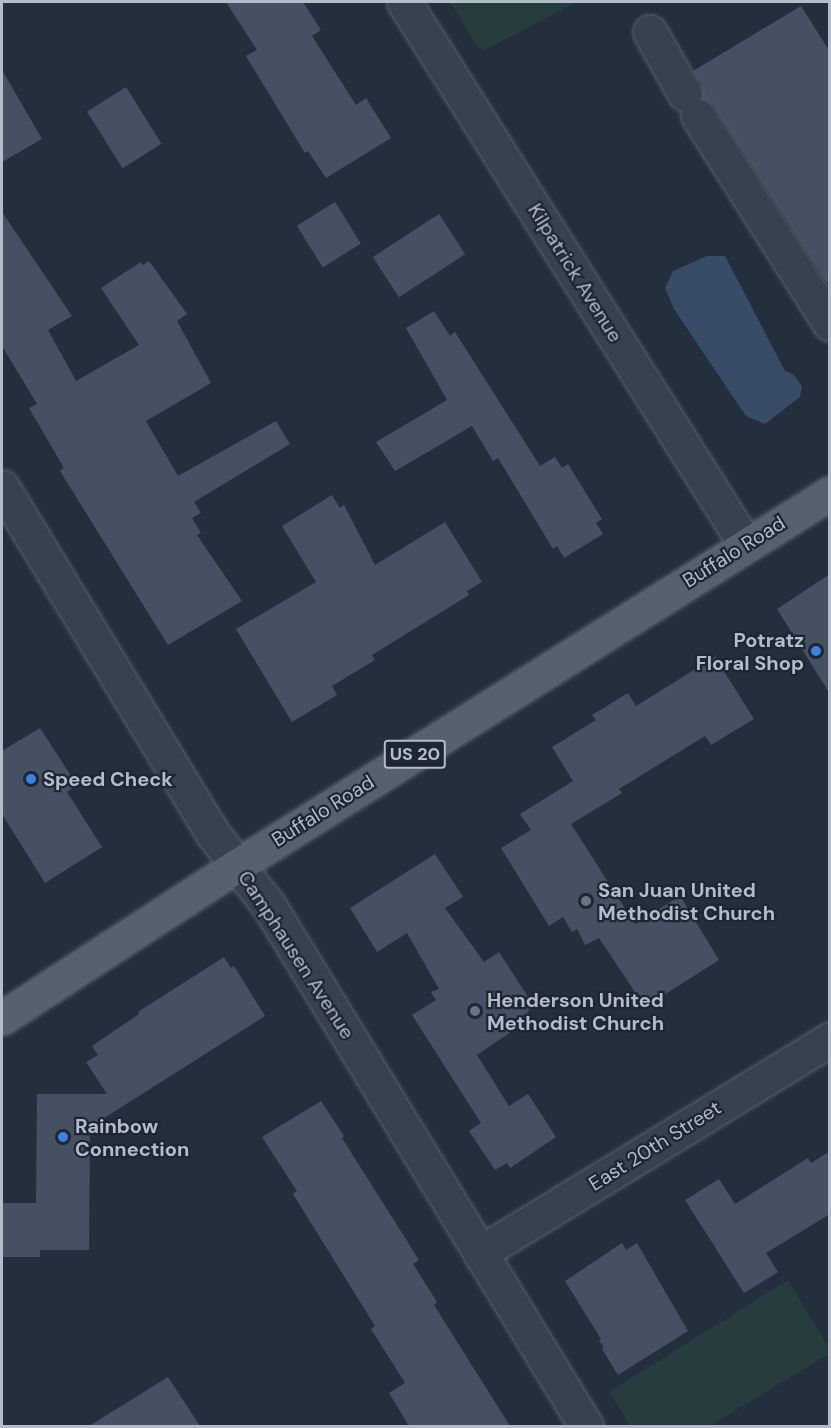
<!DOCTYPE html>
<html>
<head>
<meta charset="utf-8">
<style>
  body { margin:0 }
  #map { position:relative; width:831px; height:1428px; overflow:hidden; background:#242f3e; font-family:"DM Sans",sans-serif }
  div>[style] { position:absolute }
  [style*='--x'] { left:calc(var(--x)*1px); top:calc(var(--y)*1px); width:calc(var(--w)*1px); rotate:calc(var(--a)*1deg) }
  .green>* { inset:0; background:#263c3f }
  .water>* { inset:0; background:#394c67 }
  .building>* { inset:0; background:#455162; transform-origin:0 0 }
  .roads { filter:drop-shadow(0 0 2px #565f6c) drop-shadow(0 0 2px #565f6c) }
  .minor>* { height:33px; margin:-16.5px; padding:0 16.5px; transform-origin:16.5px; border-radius:16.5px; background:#38414e }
  .major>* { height:33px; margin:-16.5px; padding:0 16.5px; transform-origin:16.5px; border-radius:16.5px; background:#56606e }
  .dots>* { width:16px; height:16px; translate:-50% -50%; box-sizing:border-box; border:3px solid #1d2633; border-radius:50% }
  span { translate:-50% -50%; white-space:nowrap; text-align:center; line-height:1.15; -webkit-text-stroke:4.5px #1d2633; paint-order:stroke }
  .shield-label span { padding:2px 4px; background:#1d2633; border:2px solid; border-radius:4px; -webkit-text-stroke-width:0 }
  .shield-label { font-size:18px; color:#b4bcc9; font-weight:700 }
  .street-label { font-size:20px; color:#b4bcc9 }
  .poi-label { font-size:20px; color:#b4bcc9; font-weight:700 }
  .right { translate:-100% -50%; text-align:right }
  .left { translate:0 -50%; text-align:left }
  .frame { position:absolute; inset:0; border:3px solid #b4bcc9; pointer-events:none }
</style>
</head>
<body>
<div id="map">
  <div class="green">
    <div style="clip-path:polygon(450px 2px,577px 2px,485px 50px,479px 49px)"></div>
    <div style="clip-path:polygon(788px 1280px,829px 1348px,829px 1354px,710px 1426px,630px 1426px,609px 1392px)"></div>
  </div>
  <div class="water">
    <div style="clip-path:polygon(707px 256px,725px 256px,785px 371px,793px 374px,802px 386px,800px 397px,765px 424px,746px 416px,674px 309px,665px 288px,673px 271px)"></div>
  </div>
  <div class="building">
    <div style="clip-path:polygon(226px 2px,303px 2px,321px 30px,312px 36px,356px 105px,366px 98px,391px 138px,326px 178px,308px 151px,305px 153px,246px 56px,257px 50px)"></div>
    <div style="clip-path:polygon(801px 6px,830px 52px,830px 288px,714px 106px,703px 98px,702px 85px,693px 71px)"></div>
    <div style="clip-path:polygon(2px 70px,42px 139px,2px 162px)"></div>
    <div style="left:126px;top:87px;width:67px;height:46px;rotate:58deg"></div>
    <div style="left:335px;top:202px;width:49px;height:45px;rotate:58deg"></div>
    <div style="clip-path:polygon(2px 212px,72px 316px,48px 330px,76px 381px,139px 345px,101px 288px,141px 262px,143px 265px,149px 261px,187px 314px,177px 321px,211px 383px,146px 421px,178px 476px,276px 421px,290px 444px,194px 502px,201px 513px,192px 518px,201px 533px,197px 535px,242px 601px,168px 645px,60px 471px,64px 468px,29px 408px,37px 404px,2px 346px)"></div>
    <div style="left:439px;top:214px;width:48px;height:79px;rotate:57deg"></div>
    <div style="clip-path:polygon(434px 311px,450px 336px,455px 332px,540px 466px,555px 457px,562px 468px,568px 464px,602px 519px,596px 523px,603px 534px,564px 558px,557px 546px,553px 549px,498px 458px,493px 461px,472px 426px,395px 471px,376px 442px,447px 400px,406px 328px)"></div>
    <div style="clip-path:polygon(332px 495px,340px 508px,344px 505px,375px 565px,445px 522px,482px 582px,467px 591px,469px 595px,372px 655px,375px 660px,332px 686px,337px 695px,292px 722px,236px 629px,316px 582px,282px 526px)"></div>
    <div style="clip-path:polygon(830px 574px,830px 694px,777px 609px)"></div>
    <div style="clip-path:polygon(715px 657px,754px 719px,711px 745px,705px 736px,619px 789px,622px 793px,571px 824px,635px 924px,680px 896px,719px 960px,645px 1007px,599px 938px,585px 945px,577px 929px,572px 932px,563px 917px,549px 926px,501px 848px,531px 830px,520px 814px,573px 781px,552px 747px,596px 720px,592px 715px,628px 693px,636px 706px)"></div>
    <div style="clip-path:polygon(40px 728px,77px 785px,67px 792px,102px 847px,45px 883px,2px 814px,2px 751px)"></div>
    <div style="clip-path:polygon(435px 854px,463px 897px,445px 908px,484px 962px,499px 952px,534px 1006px,527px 1012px,531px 1018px,477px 1055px,509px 1106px,528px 1094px,556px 1137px,510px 1168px,507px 1163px,495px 1170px,469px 1131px,481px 1123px,412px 1015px,436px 1000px,431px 992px,439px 989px,407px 933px,377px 952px,350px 908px)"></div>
    <div style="clip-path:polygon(224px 957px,231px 968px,234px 966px,265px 1016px,90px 1127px,89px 1250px,40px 1250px,40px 1257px,2px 1257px,2px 1203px,36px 1203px,37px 1094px,107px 1094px,86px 1062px,98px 1055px,92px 1046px,139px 1014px,138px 1012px)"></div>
    <div style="clip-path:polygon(321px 1101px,344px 1136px,342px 1138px,419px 1260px,413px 1264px,437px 1302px,434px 1305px,510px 1426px,409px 1426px,389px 1393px,405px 1383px,371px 1329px,375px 1326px,293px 1194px,297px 1191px,262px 1137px)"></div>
    <div style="clip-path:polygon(830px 1151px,830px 1214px,766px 1253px,778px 1272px,744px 1293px,685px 1200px,719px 1179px,735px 1204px,808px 1158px,811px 1163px)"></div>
    <div style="clip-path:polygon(622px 1243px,626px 1250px,637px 1243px,688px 1331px,618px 1375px,602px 1349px,604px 1348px,599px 1340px,601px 1339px,565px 1281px)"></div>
    <div style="clip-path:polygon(168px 1377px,200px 1426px,89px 1426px)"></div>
  </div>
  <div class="roads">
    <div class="minor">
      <div style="--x:404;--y:2;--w:642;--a:57.8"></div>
      <div style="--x:650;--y:32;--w:71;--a:60.6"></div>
      <div style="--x:698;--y:116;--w:246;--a:57.6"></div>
      <div style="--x:2;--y:487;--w:406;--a:58.7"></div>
      <div style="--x:213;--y:834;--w:91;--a:52.1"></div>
      <div style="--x:269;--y:906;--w:609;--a:58.63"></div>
      <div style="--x:480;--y:1253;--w:410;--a:-31.4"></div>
    </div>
    <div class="major">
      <div style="--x:2;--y:1018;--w:281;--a:-33"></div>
      <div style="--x:238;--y:865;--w:699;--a:-32.14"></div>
    </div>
  </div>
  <div class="dots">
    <div style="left:816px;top:651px;background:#3f7fe0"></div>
    <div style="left:31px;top:779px;background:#3f7fe0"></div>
    <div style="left:586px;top:901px;background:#6b7280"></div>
    <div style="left:475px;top:1011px;background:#6b7280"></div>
    <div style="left:63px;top:1137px;background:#3f7fe0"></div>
  </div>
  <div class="shield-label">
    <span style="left:415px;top:754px">US 20</span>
  </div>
  <div class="street-label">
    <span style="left:575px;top:273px;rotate:58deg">Kilpatrick Avenue</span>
    <span style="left:734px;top:552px;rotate:-32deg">Buffalo Road</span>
    <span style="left:323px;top:811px;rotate:-32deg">Buffalo Road</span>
    <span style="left:296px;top:955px;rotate:57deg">Camphausen Avenue</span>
    <span style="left:655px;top:1146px;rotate:-32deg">East 20th Street</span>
  </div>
  <div class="poi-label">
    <span class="right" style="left:804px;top:652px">Potratz<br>Floral Shop</span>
    <span class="left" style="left:43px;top:779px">Speed Check</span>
    <span class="left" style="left:598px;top:902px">San Juan United<br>Methodist Church</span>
    <span class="left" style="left:487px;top:1012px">Henderson United<br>Methodist Church</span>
    <span class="left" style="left:75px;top:1138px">Rainbow<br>Connection</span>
  </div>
  <div class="frame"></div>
</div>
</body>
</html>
